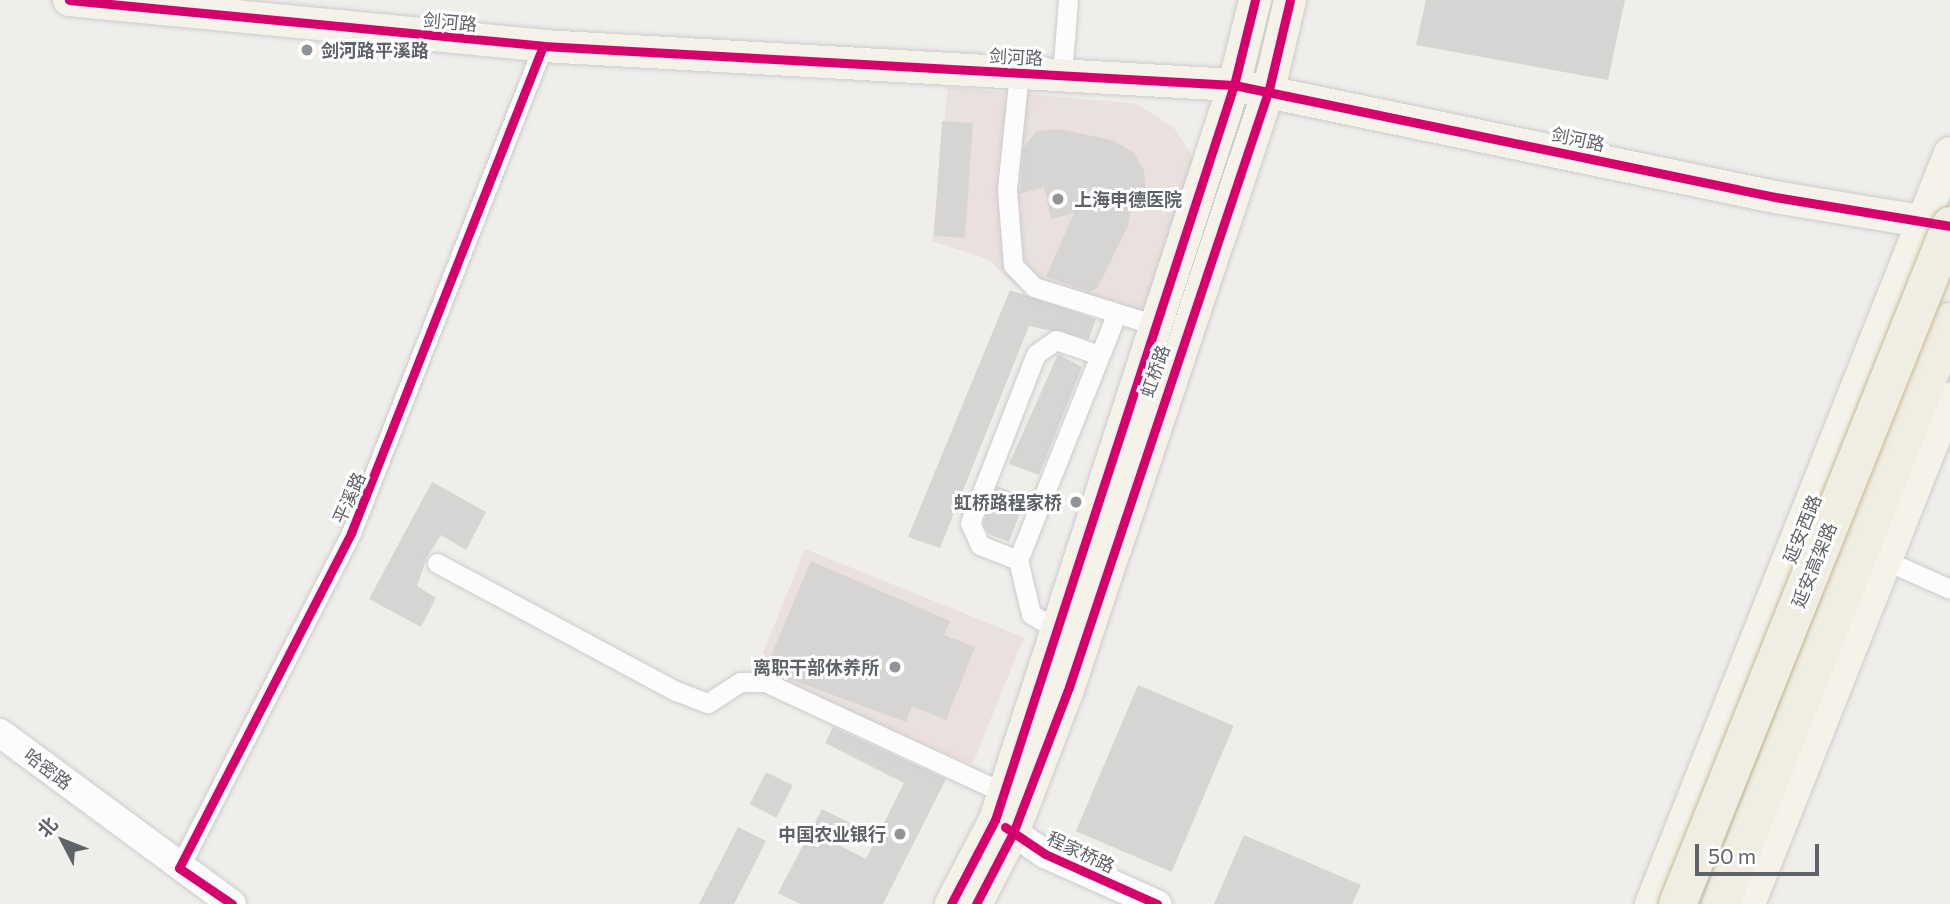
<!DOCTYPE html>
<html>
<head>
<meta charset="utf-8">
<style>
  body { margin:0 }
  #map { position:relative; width:1950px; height:904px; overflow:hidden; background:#efeeea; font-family:Commissioner,"Noto Sans SC",sans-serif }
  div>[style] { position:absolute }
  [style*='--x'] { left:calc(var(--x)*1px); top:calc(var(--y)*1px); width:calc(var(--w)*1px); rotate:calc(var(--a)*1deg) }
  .medical>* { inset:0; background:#eae0de; transform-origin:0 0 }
  .building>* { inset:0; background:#d6d5d3; transform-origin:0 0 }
  .roads { filter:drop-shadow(0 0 2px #cbcccc) drop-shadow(0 0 2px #cbcccc) }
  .street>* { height:19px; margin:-9.5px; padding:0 9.5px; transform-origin:9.5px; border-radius:9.5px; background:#fdfcfc }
  .secondary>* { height:28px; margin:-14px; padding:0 14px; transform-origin:14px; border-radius:14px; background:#fdfcfc }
  .primary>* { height:32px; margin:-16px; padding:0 16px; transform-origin:16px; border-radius:16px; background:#f4f2e9 }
  .highway>* { height:37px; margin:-18.5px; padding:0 18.5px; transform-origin:18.5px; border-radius:18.5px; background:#f0ede3 }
  .bridges { filter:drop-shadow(0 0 2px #c8b996) drop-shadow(0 0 2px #c8b996) }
  .highway-bridge>* { height:37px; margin:-18.5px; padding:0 18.5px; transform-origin:18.5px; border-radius:18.5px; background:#f0ede3 }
  .cycleway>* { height:9px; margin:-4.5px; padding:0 4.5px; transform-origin:4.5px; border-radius:4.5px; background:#d6006c }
  .dots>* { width:19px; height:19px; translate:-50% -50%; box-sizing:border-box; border:4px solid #fff; border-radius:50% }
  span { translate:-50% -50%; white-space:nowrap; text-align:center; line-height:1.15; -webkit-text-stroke:6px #fff; paint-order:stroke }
  .street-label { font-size:18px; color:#5f6368 }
  .poi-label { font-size:18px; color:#5f6368; font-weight:700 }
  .left { translate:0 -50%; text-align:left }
  .right { translate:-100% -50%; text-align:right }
  .north { position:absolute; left:28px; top:806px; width:70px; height:70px; -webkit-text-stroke:5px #fff; paint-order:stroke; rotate:312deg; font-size:19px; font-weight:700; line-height:28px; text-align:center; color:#5f6368 }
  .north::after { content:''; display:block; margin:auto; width:24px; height:32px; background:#5f6368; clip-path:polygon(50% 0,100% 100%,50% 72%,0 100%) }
  .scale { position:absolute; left:1695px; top:844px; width:124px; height:32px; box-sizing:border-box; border:4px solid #5f6368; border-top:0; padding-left:9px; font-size:21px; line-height:24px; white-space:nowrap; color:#5f6368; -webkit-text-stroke:5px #fff; paint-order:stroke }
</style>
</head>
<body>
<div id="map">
  <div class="medical">
    <div style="clip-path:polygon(948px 87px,1137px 104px,1174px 128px,1193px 157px,1141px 327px,1016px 286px,988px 259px,932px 241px)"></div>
    <div style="left:805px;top:549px;width:236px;height:137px;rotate:22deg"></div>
  </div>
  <div class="building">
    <div style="clip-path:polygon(1426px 0,1625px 0,1608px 80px,1416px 45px)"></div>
    <div style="left:942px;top:121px;width:31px;height:115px;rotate:4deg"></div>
    <div style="clip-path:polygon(1058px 129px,1112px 140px,1133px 152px,1144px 170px,1147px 201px,1133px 199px,1128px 226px,1098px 287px,1090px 292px,1046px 277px,1074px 213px,1051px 219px,1044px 187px,1020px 194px,1024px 147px,1037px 131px)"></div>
    <div style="clip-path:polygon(1010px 290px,1096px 319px,1089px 339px,1029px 326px,940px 548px,908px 537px)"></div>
    <div style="clip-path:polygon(1058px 354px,1082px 367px,1039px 475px,1009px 464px)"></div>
    <div style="clip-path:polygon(432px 482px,486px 512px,466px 550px,441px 535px,427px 557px,417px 586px,436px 598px,421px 627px,369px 599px)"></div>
    <div style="clip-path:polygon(997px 486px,1026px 497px,1009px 542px,989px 534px,983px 523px)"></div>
    <div style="clip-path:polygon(811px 561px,950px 621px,944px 635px,975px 647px,946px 720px,912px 706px,906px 722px,765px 670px)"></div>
    <div style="left:1138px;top:685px;width:104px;height:159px;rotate:23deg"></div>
    <div style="clip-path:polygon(833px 727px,946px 779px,883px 904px,800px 904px,778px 893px,822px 809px,850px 823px,839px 845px,866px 859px,904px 783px,825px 743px)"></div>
    <div style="left:766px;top:772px;width:30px;height:36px;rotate:27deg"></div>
    <div style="clip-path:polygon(738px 827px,766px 841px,750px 873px,734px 904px,699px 904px)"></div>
    <div style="clip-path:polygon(1244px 835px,1361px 885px,1352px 904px,1214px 904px)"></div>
  </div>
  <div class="roads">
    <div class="street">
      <div style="--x:1019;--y:73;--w:118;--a:95.9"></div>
      <div style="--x:1007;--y:190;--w:75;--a:85.4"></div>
      <div style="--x:1013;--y:265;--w:30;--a:46"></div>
      <div style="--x:1034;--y:287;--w:127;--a:17.4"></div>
      <div style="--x:1062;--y:75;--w:75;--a:-85.4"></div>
      <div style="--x:1018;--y:560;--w:41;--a:-158.5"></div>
      <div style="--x:980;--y:545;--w:24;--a:-114"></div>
      <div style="--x:970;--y:523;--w:181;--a:-68.7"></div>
      <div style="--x:1036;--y:354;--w:24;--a:-35"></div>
      <div style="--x:1056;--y:340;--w:46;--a:19.2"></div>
      <div style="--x:1887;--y:561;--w:69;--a:24"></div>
      <div style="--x:437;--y:563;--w:271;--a:28.2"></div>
      <div style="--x:676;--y:691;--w:34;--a:21"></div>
      <div style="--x:708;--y:703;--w:38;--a:-33"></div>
      <div style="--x:740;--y:682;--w:25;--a:0"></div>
      <div style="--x:765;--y:682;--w:264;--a:24.9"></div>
      <div style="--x:1056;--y:629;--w:29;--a:-149"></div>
      <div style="--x:1031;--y:614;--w:56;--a:-103.5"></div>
      <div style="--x:1018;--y:560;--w:262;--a:-68.2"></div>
      <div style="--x:179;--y:868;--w:377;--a:-62.8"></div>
      <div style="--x:351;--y:533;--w:523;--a:-68.48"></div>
    </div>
    <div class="secondary">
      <div style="--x:0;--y:733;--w:288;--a:36.4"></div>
      <div style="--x:996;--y:820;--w:60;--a:34.8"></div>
      <div style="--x:1045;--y:854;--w:123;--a:24.1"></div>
    </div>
    <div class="primary">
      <div style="--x:69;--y:0;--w:476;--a:5.5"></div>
      <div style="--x:543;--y:46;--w:692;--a:3.23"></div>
      <div style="--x:1234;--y:85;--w:552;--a:11.7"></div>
      <div style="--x:1775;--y:197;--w:177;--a:9.4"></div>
      <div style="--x:951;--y:904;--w:95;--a:-62.4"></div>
      <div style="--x:995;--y:820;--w:773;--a:-71.99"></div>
      <div style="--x:1234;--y:85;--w:88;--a:-76.1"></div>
      <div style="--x:976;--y:904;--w:80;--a:-62.5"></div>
      <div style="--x:1013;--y:833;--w:156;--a:-69"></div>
      <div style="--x:1069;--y:687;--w:631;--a:-71.51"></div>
      <div style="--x:1269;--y:89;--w:91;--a:-76.7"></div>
      <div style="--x:1651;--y:904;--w:808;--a:-68.29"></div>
      <div style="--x:1749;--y:904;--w:544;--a:-68.3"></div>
    </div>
    <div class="highway">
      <div style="--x:1720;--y:904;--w:627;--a:-68.47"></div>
    </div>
  </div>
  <div class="bridges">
    <div class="highway-bridge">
      <div style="--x:1677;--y:904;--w:732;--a:-68.1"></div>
    </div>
  </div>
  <div class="cycleway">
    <div style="--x:69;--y:0;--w:476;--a:5.5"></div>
    <div style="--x:543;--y:46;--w:692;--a:3.23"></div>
    <div style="--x:1234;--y:85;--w:552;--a:11.7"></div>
    <div style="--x:1775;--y:197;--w:177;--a:9.4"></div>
    <div style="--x:1005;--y:827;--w:48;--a:34"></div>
    <div style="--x:1045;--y:854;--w:123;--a:24.1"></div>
    <div style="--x:232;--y:904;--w:64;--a:-145.8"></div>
    <div style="--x:179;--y:868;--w:377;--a:-62.8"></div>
    <div style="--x:351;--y:533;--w:523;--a:-68.48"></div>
    <div style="--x:951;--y:904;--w:95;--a:-62.4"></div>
    <div style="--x:995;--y:820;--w:773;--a:-71.99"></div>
    <div style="--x:1234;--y:85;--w:88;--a:-76.1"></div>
    <div style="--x:976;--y:904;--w:80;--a:-62.5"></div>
    <div style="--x:1013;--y:833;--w:156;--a:-69"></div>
    <div style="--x:1069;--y:687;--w:631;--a:-71.51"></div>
    <div style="--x:1269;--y:89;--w:91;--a:-76.7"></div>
  </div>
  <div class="dots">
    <div style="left:307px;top:50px;background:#919496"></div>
    <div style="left:1058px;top:199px;background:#919496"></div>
    <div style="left:1076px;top:502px;background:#919496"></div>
    <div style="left:895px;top:667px;background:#919496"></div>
    <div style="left:900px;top:834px;background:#919496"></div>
  </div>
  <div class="street-label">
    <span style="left:450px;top:22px;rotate:5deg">剑河路</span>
    <span style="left:1016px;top:57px;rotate:3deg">剑河路</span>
    <span style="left:1578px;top:139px;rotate:12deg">剑河路</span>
    <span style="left:1155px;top:371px;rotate:-71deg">虹桥路</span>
    <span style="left:349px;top:498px;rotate:-66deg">平溪路</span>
    <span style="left:1802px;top:529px;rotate:-68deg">延安西路</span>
    <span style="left:1814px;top:565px;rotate:-68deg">延安高架路</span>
    <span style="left:48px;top:769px;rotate:37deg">哈密路</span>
    <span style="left:1081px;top:852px;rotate:25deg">程家桥路</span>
  </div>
  <div class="poi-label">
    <span class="left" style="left:321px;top:50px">剑河路平溪路</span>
    <span class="left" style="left:1074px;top:199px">上海申德医院</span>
    <span class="right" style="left:1062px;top:502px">虹桥路程家桥</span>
    <span class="right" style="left:879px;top:667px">离职干部休养所</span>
    <span class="right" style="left:886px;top:834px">中国农业银行</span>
  </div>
  <div class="north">北</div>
  <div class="scale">50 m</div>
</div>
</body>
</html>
